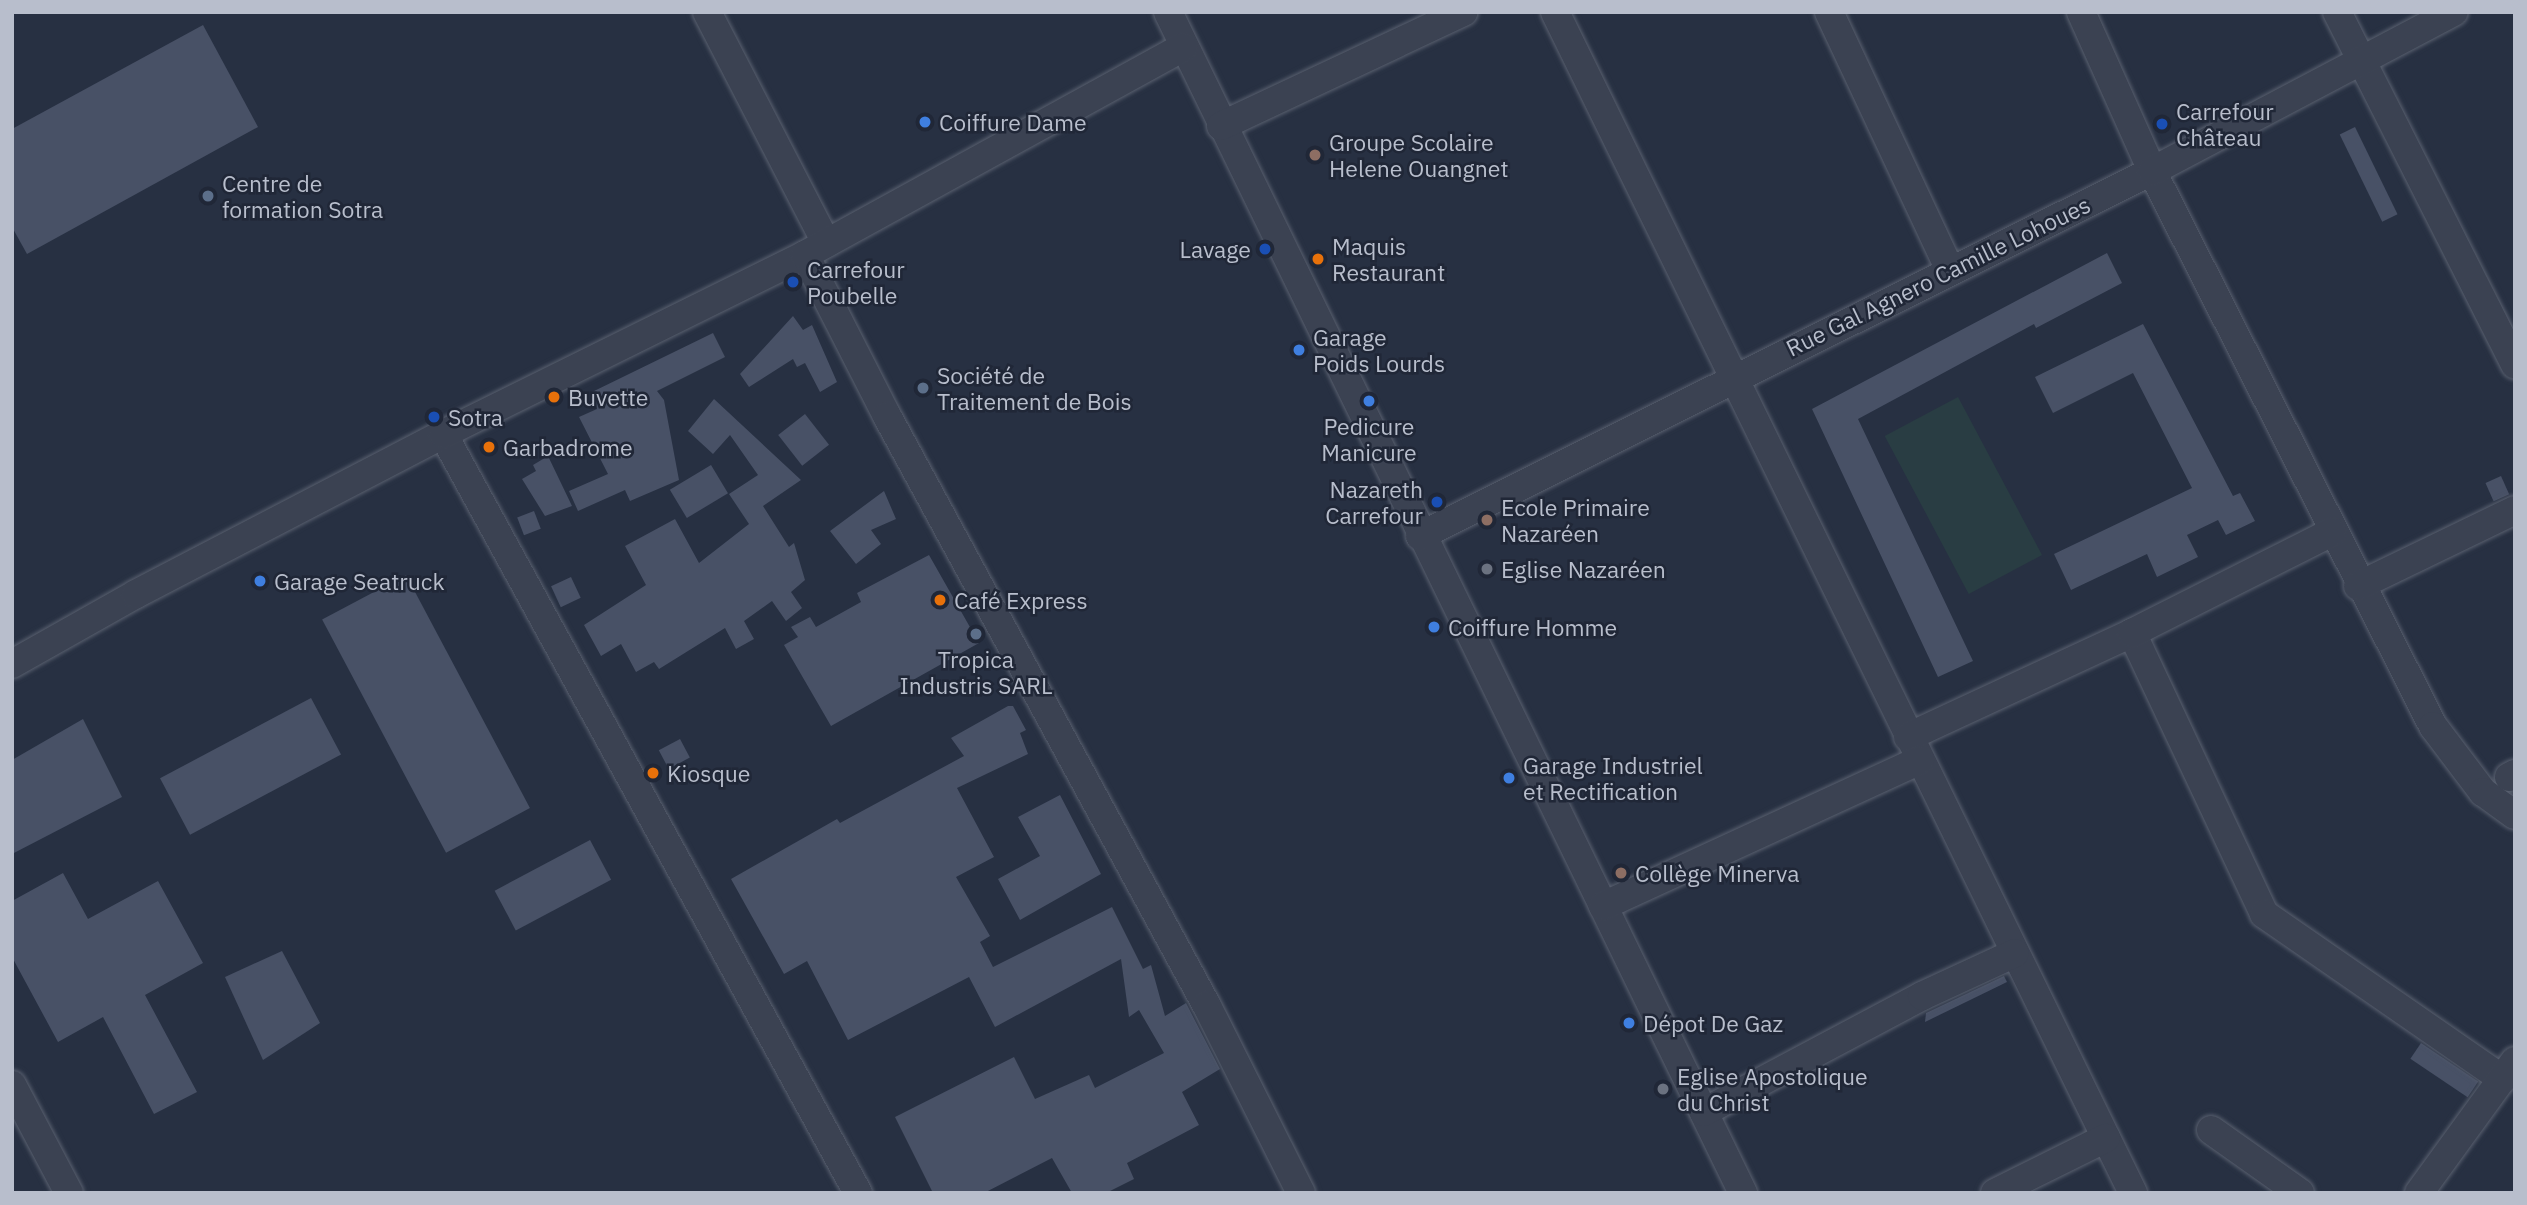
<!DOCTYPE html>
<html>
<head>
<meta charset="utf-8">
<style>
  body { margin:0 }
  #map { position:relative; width:2527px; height:1205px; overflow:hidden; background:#273042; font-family:"IBM Plex Sans",sans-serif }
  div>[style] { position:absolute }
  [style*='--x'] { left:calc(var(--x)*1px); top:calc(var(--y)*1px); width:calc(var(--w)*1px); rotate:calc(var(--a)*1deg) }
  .green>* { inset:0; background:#293d43; transform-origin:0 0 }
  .building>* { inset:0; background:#485166; transform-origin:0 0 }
  .roads { filter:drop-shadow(0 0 2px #59606f) drop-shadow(0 0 2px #59606f) }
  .minor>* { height:28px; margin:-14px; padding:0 14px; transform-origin:14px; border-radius:14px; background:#3b4252 }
  .dots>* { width:19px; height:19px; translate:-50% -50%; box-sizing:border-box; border:4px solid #202737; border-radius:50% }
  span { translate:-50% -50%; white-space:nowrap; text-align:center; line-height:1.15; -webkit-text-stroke:5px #202737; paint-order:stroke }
  .poi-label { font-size:23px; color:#b8becc }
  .left { translate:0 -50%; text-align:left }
  .right { translate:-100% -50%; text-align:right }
  .street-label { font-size:23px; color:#b8becc }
  .frame { position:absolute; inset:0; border:14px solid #b8becc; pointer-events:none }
</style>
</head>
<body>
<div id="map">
  <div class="green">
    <div style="left:1958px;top:397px;width:179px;height:83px;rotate:62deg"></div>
  </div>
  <div class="building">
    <div style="clip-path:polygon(203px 25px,258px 127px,27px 254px,12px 227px,12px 129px)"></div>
    <div style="left:2355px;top:127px;width:97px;height:17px;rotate:64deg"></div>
    <div style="clip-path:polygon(2107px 253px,2122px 283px,2036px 328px,2034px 324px,1858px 419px,1973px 661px,1938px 677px,1812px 409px)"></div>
    <div style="clip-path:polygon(793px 316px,803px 330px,812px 325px,837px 382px,820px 392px,805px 363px,797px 367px,793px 359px,749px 387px,740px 374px)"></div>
    <div style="clip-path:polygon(2143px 324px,2233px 496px,2240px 493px,2255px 521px,2226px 535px,2218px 520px,2187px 535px,2198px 557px,2157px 577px,2147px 554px,2071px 590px,2054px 554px,2192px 488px,2133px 373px,2053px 413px,2035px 377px)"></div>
    <div style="clip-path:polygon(713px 333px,725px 357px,657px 391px,664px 400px,679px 480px,630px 501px,625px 490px,578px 511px,569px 491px,608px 474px,579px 417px,597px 409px,590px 393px)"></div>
    <div style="clip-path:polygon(714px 399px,801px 480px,763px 506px,789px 547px,794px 543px,805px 580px,791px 592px,802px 608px,786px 621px,772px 601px,744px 621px,754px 639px,736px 649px,725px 628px,659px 669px,654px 662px,636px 672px,621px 644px,601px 656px,584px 625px,646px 585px,625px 546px,675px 519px,699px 563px,749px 524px,729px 494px,758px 475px,730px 435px,713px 454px,688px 431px)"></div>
    <div style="left:805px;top:414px;width:39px;height:34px;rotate:52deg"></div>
    <div style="clip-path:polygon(548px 456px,572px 506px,545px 516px,522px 479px,536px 471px,533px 465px)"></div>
    <div style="left:711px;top:465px;width:33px;height:48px;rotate:59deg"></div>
    <div style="left:2501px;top:476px;width:20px;height:17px;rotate:66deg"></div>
    <div style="clip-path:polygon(884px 491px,896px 519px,871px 530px,881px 544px,856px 564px,830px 531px)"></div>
    <div style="left:534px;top:511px;width:19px;height:18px;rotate:69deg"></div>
    <div style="clip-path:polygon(929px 555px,979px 643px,831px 726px,784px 645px,798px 637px,791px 627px,810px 617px,816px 627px,861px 602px,857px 593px)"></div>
    <div style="left:406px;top:575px;width:264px;height:95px;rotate:62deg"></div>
    <div style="left:571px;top:577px;width:23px;height:22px;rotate:65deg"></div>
    <div style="left:311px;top:698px;width:64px;height:171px;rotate:62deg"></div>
    <div style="clip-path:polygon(1008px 706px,1013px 706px,1026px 730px,1020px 733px,1028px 754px,957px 788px,994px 857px,956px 877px,990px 936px,980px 942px,993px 967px,1112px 907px,1143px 969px,1151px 965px,1165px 1016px,1186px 1003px,1220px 1069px,1182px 1092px,1199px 1125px,1127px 1163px,1134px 1179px,1106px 1193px,1072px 1193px,1052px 1158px,984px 1193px,933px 1193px,895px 1117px,1014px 1057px,1035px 1099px,1089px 1075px,1095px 1088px,1164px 1053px,1139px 1010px,1129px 1017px,1121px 959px,995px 1027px,969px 977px,848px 1040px,807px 961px,784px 974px,731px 879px,837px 819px,840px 823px,964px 756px,951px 738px)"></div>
    <div style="clip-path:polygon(83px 719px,122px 797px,12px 854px,12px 760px)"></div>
    <div style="left:680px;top:739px;width:21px;height:24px;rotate:62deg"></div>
    <div style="clip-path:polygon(1060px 795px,1101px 874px,1020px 920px,998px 879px,1040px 856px,1018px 817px)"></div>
    <div style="left:590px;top:840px;width:45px;height:108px;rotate:62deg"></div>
    <div style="clip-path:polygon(63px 873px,88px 919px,158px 881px,203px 963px,145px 995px,197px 1092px,154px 1114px,103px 1017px,58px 1042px,12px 957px,12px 901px)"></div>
    <div style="clip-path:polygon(282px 951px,320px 1023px,263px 1060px,225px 977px)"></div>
    <div style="clip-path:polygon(2004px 976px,2007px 982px,1925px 1022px,1926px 1013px)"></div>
    <div style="left:2421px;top:1043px;width:69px;height:19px;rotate:34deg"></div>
  </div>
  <div class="roads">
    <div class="minor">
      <div style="--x:707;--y:12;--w:260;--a:62.7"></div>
      <div style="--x:1168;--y:12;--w:1314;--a:64.04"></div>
      <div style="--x:1555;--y:12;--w:1315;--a:63.92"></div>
      <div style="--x:1829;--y:12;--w:285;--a:64.9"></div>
      <div style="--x:2081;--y:12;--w:174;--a:65.9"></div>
      <div style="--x:2152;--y:171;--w:622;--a:63.15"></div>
      <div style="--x:2433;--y:726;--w:83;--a:52.9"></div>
      <div style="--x:2483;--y:792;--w:39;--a:36"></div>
      <div style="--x:2337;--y:12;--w:395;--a:63.2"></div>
      <div style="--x:1221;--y:126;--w:268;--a:-25.2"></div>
      <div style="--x:805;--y:255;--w:181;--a:63"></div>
      <div style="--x:887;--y:416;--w:671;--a:61.53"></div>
      <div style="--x:1207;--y:1006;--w:209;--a:63.3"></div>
      <div style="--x:443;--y:434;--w:865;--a:61.33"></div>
      <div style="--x:1420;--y:536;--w:818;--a:-26.5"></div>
      <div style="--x:2152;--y:171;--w:341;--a:-27.8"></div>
      <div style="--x:2358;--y:586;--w:174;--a:-25.8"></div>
      <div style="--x:2132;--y:633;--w:310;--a:64.8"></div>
      <div style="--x:2264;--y:914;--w:290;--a:34.7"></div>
      <div style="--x:12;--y:664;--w:142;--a:-29.4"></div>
      <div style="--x:136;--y:594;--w:346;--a:-27.5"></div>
      <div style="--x:443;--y:434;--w:404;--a:-26.3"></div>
      <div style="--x:805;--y:255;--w:432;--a:-28.8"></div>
      <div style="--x:1908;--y:737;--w:247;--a:-24.9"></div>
      <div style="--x:2132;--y:633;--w:224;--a:-26.8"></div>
      <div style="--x:2509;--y:777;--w:7;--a:-27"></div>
      <div style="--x:1603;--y:906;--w:349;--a:-24.7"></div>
      <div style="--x:12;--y:1085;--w:122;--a:62.2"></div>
      <div style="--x:1704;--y:1112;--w:247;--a:-28"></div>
      <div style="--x:1922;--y:996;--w:102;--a:-24.8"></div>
      <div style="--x:2211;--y:1130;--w:109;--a:35.3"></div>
      <div style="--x:1995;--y:1193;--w:124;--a:-26.4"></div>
      <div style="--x:2419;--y:1193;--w:163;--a:-54"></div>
    </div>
  </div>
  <div class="dots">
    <div style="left:925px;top:122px;background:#3f7fe0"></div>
    <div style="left:2162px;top:124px;background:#1a4fb4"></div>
    <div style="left:1315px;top:155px;background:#8d6e63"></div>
    <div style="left:208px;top:196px;background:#5c6f8a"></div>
    <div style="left:1265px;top:249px;background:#1a4fb4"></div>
    <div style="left:1318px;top:259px;background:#e8710a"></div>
    <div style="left:793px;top:282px;background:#1a4fb4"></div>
    <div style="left:1299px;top:350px;background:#3f7fe0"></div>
    <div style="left:923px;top:388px;background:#5c6f8a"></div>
    <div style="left:554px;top:397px;background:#e8710a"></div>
    <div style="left:1369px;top:401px;background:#3f7fe0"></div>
    <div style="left:434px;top:417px;background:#1a4fb4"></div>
    <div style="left:489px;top:447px;background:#e8710a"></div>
    <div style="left:1437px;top:502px;background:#1a4fb4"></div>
    <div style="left:1487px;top:520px;background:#8d6e63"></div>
    <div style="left:1487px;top:569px;background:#6b7280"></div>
    <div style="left:260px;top:581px;background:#3f7fe0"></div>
    <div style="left:940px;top:600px;background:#e8710a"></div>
    <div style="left:1434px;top:627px;background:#3f7fe0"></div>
    <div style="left:976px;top:634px;background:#5c6f8a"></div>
    <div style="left:653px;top:773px;background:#e8710a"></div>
    <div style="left:1509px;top:778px;background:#3f7fe0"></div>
    <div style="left:1621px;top:873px;background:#8d6e63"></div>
    <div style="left:1629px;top:1023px;background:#3f7fe0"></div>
    <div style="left:1663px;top:1089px;background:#6b7280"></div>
  </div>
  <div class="poi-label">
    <span class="left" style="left:2176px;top:124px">Carrefour<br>Château</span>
    <span class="left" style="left:939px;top:122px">Coiffure Dame</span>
    <span class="left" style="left:1329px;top:155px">Groupe Scolaire<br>Helene Ouangnet</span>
    <span class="left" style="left:222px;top:196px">Centre de<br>formation Sotra</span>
    <span class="left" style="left:1332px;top:259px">Maquis<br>Restaurant</span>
    <span class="right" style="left:1251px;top:249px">Lavage</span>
    <span class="left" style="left:807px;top:282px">Carrefour<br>Poubelle</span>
    <span class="left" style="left:1313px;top:350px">Garage<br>Poids Lourds</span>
    <span class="left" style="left:937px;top:388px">Société de<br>Traitement de Bois</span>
    <span class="left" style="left:568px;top:397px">Buvette</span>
    <span class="left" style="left:448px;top:417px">Sotra</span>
    <span style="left:1369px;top:439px">Pedicure<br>Manicure</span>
    <span class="left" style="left:503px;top:447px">Garbadrome</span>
    <span class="right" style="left:1423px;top:502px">Nazareth<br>Carrefour</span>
    <span class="left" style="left:1501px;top:520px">Ecole Primaire<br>Nazaréen</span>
    <span class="left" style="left:1501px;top:569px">Eglise Nazaréen</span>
    <span class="left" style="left:274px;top:581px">Garage Seatruck</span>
    <span class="left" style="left:954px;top:600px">Café Express</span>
    <span class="left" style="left:1448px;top:627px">Coiffure Homme</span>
    <span style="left:976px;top:672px">Tropica<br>Industris SARL</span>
    <span class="left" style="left:1523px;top:778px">Garage Industriel<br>et Rectification</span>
    <span class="left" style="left:667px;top:773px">Kiosque</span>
    <span class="left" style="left:1635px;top:873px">Collège Minerva</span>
    <span class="left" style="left:1643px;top:1023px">Dépot De Gaz</span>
    <span class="left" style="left:1677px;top:1089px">Eglise Apostolique<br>du Christ</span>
  </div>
  <div class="street-label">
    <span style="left:1938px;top:276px;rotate:-26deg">Rue Gal Agnero Camille Lohoues</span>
  </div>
  <div class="frame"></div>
</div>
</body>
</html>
